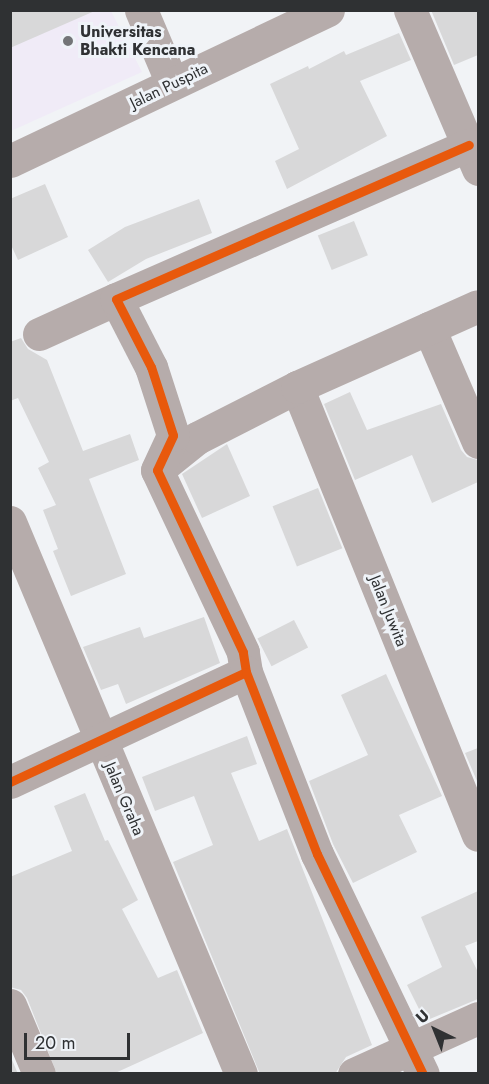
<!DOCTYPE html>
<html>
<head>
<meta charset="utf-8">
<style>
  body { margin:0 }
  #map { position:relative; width:489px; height:1084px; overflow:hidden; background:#f1f3f6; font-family:Jost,sans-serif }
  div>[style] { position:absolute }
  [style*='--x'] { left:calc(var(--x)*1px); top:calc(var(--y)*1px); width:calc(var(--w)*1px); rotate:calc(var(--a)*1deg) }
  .commercial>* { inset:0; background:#f0ebf7 }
  .building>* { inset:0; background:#d8d8d9; transform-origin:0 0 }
  .street>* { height:33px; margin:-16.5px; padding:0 16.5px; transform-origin:16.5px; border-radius:16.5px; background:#b6acab }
  .cycleway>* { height:9px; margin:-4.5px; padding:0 4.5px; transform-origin:4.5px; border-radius:4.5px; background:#e8590c }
  .dots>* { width:16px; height:16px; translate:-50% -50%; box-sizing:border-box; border:3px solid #eff3f8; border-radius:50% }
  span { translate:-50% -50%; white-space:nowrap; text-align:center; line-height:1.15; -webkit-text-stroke:6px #eff3f8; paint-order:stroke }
  .poi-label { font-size:16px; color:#2f3133; font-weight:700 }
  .left { translate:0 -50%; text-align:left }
  .street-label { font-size:16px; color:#2f3133 }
  .frame { position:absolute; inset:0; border:12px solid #2f3133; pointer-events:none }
  .north { position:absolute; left:405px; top:1000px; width:60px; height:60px; -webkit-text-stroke:4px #eff3f8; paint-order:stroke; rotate:317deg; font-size:16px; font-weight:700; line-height:24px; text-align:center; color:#2f3133 }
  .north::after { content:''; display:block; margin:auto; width:21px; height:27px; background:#2f3133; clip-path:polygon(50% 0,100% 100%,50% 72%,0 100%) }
  .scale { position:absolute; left:24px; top:1033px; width:106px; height:27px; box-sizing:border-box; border:3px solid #2f3133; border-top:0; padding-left:8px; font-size:18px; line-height:21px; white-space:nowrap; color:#2f3133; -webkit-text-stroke:4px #eff3f8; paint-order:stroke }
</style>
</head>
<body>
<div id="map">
  <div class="commercial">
    <div style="clip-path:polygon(10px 11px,111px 11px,142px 72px,11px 131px)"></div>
  </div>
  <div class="building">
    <div style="clip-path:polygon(10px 10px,97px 10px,10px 48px)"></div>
    <div style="clip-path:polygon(431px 10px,478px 10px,478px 55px,454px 65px)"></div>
    <div style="clip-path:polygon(399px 33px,411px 60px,360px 81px,387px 136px,287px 189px,275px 161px,299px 149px,270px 84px,308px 66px,309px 69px,344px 51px,346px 55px)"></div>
    <div style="clip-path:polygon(45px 184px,68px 237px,18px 260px,10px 243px,10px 199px)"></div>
    <div style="clip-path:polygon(199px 199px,212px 233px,146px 259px,108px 282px,88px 250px,125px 227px)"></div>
    <div style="left:354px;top:221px;width:37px;height:39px;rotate:68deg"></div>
    <div style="clip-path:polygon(21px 338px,28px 349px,47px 360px,83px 451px,130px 434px,139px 460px,89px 479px,126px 574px,71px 596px,53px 551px,58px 549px,43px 510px,56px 505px,38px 468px,49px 462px,18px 398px,10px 401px,10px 342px)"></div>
    <div style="clip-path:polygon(350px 392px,367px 430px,441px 404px,461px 450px,467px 457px,478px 460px,478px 482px,432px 503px,412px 455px,355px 480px,324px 404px)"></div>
    <div style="clip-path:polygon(227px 444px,250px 496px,202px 518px,182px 474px)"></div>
    <div style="left:318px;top:488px;width:65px;height:49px;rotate:68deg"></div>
    <div style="clip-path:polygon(204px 617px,220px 663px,126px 704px,118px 684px,101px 690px,83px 647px,140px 627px,144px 638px)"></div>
    <div style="left:294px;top:620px;width:31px;height:41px;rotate:63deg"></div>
    <div style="clip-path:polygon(386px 674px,442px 796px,399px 815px,417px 852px,353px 883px,333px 844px,309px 781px,368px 755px,341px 695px)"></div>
    <div style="clip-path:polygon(247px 736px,257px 764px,231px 773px,259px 841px,287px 829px,372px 1045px,346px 1057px,335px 1074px,260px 1074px,173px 862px,213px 845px,194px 796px,155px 811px,142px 777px)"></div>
    <div style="clip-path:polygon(478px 748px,478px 781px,477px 781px,465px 753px)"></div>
    <div style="clip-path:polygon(85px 793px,105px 841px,108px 840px,138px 900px,122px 909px,158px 978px,177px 970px,203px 1033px,113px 1074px,57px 1074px,27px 998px,21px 990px,10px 987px,10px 877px,72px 851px,54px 806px)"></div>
    <div style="clip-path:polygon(478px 891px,478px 941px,465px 946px,478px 972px,478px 999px,425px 1021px,407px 985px,442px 967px,421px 917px)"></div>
    <div style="clip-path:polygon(10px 1055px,18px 1074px,10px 1074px)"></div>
  </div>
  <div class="street">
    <div style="--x:141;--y:10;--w:79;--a:67"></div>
    <div style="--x:410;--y:10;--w:173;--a:66.8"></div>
    <div style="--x:10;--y:161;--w:352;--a:-25.4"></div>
    <div style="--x:429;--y:328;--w:124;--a:66.7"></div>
    <div style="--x:39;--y:334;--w:85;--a:-24.4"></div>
    <div style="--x:297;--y:387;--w:483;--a:68"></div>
    <div style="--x:161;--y:467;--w:46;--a:-38.9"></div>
    <div style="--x:197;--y:438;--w:112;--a:-27"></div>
    <div style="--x:297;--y:387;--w:198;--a:-24.1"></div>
    <div style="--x:10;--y:522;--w:598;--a:67.29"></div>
    <div style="--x:246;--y:672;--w:20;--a:-99"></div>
    <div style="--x:243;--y:652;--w:201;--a:-115.3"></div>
    <div style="--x:157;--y:470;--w:38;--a:-65"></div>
    <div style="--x:173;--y:435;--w:71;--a:-107.9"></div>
    <div style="--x:151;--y:367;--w:76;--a:-117.2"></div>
    <div style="--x:116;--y:299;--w:385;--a:-23.6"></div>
    <div style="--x:10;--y:782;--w:260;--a:-25"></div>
    <div style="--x:246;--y:672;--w:195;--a:68.7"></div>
    <div style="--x:317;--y:854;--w:244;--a:64.3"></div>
    <div style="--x:10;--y:1005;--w:75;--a:67.2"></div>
    <div style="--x:354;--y:1074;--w:136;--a:-24.3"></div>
  </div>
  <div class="cycleway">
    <div style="--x:246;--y:672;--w:20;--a:-99"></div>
    <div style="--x:243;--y:652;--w:201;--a:-115.3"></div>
    <div style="--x:157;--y:470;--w:38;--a:-65"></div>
    <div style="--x:173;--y:435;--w:71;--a:-107.9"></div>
    <div style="--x:151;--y:367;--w:76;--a:-117.2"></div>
    <div style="--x:116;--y:299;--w:385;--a:-23.6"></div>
    <div style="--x:10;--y:782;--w:260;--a:-25"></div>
    <div style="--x:246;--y:672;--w:195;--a:68.7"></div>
    <div style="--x:317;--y:854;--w:244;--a:64.3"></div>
  </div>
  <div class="dots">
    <div style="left:68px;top:41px;background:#737577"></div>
  </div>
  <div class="poi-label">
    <span class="left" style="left:80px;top:41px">Universitas<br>Bhakti Kencana</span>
  </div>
  <div class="street-label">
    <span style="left:169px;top:86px;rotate:-26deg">Jalan Puspita</span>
    <span style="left:388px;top:611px;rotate:68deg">Jalan Juwita</span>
    <span style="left:124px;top:799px;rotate:67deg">Jalan Graha</span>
  </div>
  <div class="frame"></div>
  <div class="north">U</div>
  <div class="scale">20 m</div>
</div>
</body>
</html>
